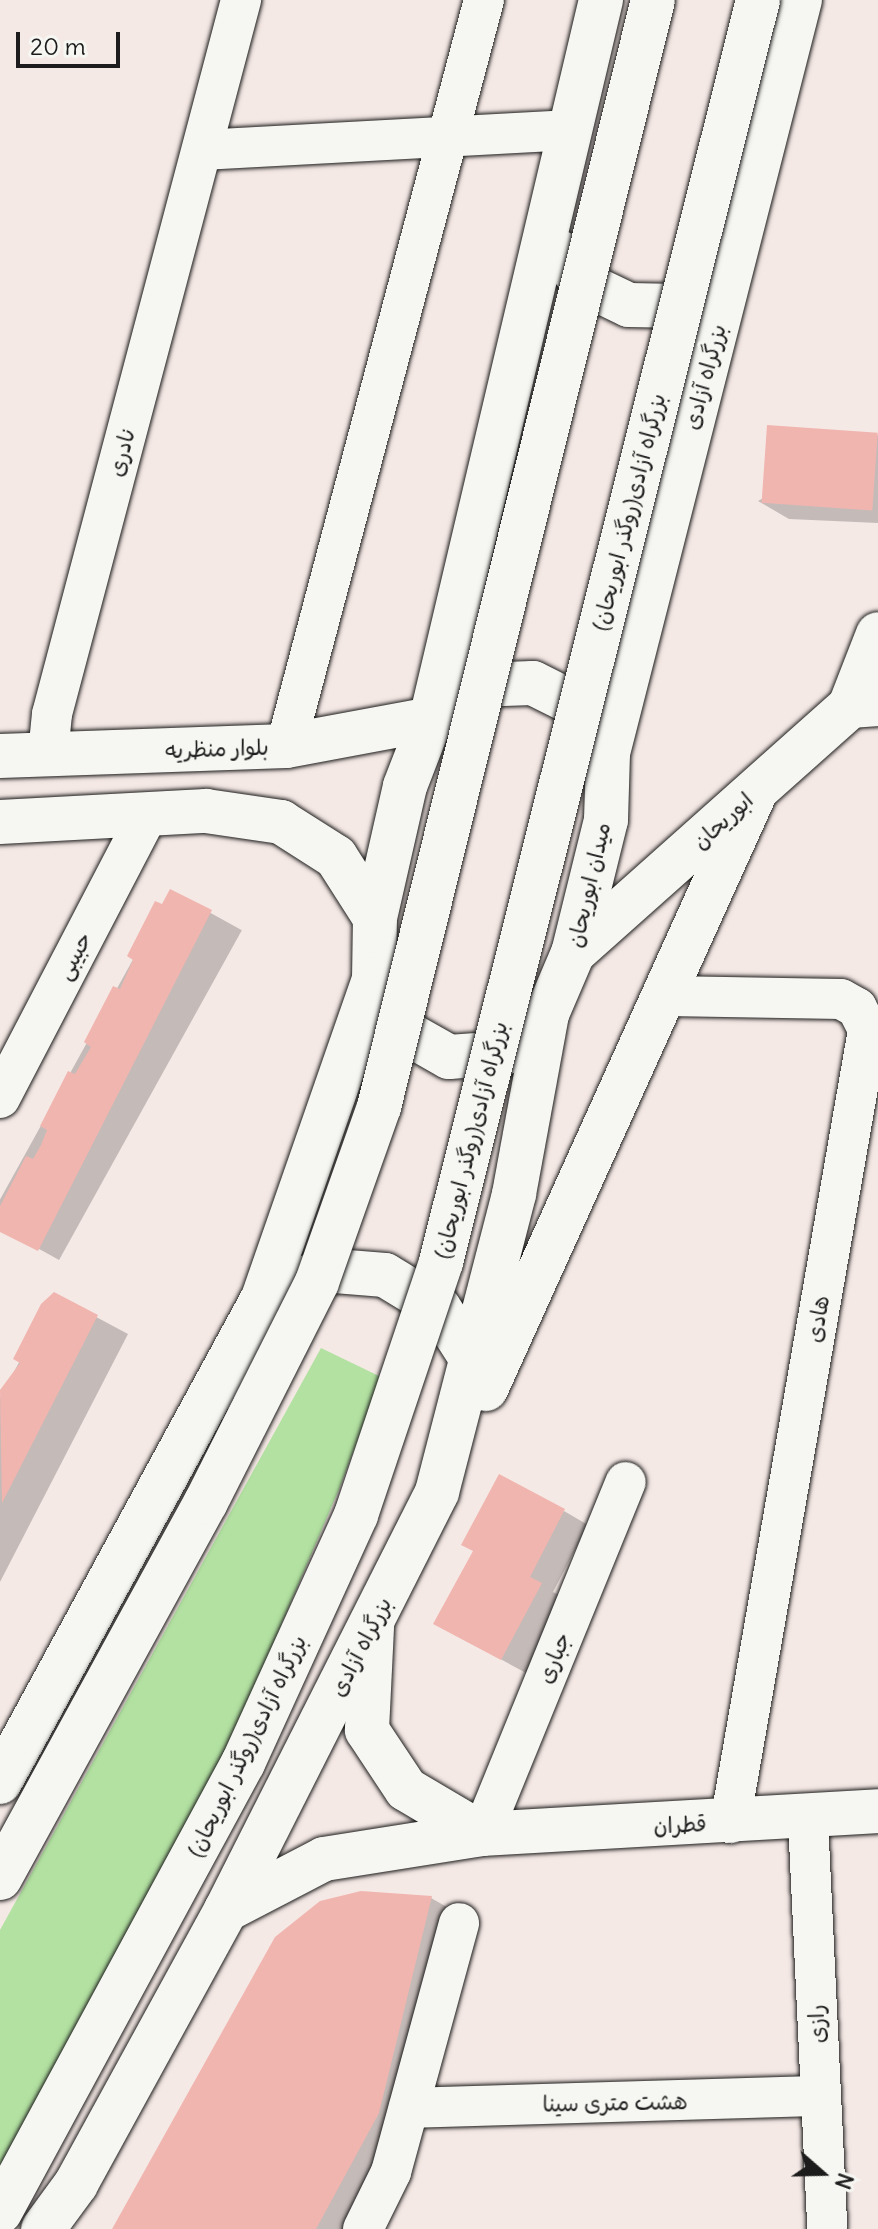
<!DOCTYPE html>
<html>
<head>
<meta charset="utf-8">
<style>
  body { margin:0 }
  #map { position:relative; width:878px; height:2229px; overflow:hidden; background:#f5e9e5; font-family:Delius,"Playpen Sans Arabic",sans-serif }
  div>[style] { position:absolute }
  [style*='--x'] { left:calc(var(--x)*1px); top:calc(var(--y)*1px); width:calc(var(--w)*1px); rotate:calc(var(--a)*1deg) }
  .green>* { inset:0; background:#b2e1a1 }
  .shadow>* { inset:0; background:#0003; transform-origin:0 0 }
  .building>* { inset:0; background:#f1b5b0; transform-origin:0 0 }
  .roads { filter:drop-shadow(0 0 2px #1c1c1c) drop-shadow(0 0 2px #1c1c1c) }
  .minor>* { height:40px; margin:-20px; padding:0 20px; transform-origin:20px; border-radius:20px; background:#f6f6f2 }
  .secondary>* { height:44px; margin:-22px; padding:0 22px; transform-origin:22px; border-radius:22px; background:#f6f6f2 }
  .primary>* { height:44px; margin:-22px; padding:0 22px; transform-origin:22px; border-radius:22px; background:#f6f6f2 }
  .trunk>* { height:44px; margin:-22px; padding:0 22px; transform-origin:22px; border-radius:22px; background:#f6f6f2 }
  .bridges { filter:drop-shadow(0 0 2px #1c1c1c) drop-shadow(0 0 2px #1c1c1c) }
  .trunk-bridge>* { height:44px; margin:-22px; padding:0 22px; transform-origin:22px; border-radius:22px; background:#f6f6f2 }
  span { translate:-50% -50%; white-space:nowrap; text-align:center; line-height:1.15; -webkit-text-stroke:6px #f6f6f2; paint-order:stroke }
  .street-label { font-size:22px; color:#1c1c1c }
  .north { position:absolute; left:782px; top:2133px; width:80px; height:80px; -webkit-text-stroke:6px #f6f6f2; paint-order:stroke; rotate:110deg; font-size:22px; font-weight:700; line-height:32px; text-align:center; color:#1c1c1c }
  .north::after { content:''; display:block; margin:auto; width:28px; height:36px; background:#1c1c1c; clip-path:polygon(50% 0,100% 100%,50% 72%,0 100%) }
  .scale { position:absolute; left:16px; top:32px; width:104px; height:36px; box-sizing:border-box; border:4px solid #1c1c1c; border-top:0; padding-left:10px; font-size:24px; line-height:28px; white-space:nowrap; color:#1c1c1c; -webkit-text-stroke:6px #f6f6f2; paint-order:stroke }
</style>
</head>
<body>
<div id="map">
  <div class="green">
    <div style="clip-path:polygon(321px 1348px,381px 1377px,340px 1487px,230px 1745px,0 2167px,0 1930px)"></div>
  </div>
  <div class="shadow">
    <div style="clip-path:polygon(878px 435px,878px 523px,789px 519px,758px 501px)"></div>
    <div style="left:171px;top:891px;width:81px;height:377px;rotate:29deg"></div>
    <div style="clip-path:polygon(55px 1295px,128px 1334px,0 1582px,0 1398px)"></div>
    <div style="clip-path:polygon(564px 1511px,588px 1525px,553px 1592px,565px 1598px,526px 1673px,460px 1637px)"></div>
    <div style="clip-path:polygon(431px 1898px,461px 1915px,355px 2229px,113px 2229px)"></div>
  </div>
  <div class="building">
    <div style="left:767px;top:425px;width:111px;height:78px;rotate:4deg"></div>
    <div style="clip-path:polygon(170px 889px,212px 910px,38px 1251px,0 1232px,0 1206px,26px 1156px,33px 1159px,41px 1145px,47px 1130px,40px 1126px,68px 1071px,75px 1074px,91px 1047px,84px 1042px,113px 986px,120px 989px,133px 960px,127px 956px,155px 901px,162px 904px)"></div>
    <div style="clip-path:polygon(54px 1292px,98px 1315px,2px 1503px,0 1390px,20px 1363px,13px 1359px,41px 1304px)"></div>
    <div style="clip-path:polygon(499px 1474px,565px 1509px,530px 1577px,542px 1583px,501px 1660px,433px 1624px,473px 1551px,461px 1545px)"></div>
    <div style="clip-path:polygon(361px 1891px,432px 1896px,379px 2113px,316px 2229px,112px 2229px,275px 1937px,320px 1901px)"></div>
  </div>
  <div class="roads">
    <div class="minor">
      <div style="--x:203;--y:150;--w:367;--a:-3.1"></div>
      <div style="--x:286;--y:746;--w:772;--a:-75.14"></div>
      <div style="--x:48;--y:754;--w:40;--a:-84.3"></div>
      <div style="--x:52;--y:714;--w:739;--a:-75.17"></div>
      <div style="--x:667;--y:996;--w:174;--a:1"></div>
      <div style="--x:841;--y:999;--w:18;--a:29"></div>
      <div style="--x:857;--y:1008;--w:25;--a:63"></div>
      <div style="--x:868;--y:1030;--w:805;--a:99.87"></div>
      <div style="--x:0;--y:1098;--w:320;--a:-62.5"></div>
      <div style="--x:808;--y:1819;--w:410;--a:87.3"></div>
      <div style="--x:482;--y:1834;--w:380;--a:-67.8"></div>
      <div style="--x:409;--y:2108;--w:412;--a:-1.7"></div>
      <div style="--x:363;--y:2229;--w:64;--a:-63.8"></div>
      <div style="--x:391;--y:2172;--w:258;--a:-74.7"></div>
    </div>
    <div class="secondary">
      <div style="--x:850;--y:706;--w:77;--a:-68.7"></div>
    </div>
    <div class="primary">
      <div style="--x:0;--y:756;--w:286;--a:-2"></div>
      <div style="--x:286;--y:746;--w:147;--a:-10.5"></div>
      <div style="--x:0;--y:822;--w:206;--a:-3.1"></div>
      <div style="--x:206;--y:811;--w:76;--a:8.3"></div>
      <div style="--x:281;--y:822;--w:65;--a:32.5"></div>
      <div style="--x:336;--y:857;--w:72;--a:57.4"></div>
      <div style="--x:573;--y:953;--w:371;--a:-41.7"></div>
      <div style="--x:850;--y:706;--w:28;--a:-4"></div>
      <div style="--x:482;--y:1834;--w:397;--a:-3.3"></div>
      <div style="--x:226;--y:1910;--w:110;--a:-27.5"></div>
      <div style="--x:324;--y:1859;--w:160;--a:-9"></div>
      <div style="--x:482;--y:1834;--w:88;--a:-149.4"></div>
      <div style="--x:406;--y:1789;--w:71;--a:-123.5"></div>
      <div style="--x:367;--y:1730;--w:104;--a:-87.2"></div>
    </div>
    <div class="trunk">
      <div style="--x:559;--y:252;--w:39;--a:52"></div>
      <div style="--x:583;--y:283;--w:51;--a:25.6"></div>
      <div style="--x:629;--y:305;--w:51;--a:1.1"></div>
      <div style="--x:680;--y:306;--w:38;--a:-27"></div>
      <div style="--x:533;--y:683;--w:51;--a:26.6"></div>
      <div style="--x:579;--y:706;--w:55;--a:58.3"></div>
      <div style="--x:608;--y:753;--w:67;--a:91.7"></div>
      <div style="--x:606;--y:820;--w:137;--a:103.9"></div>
      <div style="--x:573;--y:953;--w:66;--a:113.1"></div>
      <div style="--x:547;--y:1014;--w:58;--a:137.8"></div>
      <div style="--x:504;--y:1053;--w:55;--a:175.8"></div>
      <div style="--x:449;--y:1057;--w:51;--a:-150.4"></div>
      <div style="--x:405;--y:1032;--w:61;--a:-120.8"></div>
      <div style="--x:374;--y:980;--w:62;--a:-89.1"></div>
      <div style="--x:375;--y:918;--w:135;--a:-77.2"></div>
      <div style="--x:405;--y:786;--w:72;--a:-68.8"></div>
      <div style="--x:431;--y:719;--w:55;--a:-38.3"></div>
      <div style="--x:474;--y:685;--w:59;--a:-1.9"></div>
      <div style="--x:431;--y:719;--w:739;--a:-76.7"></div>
      <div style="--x:608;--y:753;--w:777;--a:-75.7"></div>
      <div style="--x:289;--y:1286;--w:38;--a:-25"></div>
      <div style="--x:323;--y:1270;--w:62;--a:4.6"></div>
      <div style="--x:385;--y:1275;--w:63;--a:31.4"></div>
      <div style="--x:439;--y:1308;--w:63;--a:57.3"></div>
      <div style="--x:486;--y:1389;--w:654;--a:-65.71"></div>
      <div style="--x:0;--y:1782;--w:551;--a:-61.48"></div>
      <div style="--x:263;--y:1298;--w:337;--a:-70.8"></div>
      <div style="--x:43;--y:2229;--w:56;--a:-53.7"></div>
      <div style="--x:76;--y:2184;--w:312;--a:-61.3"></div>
      <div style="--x:226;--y:1910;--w:468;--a:-63.2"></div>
      <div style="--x:437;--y:1492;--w:308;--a:-75.5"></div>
      <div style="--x:514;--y:1194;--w:183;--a:-79.6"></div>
    </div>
  </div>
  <div class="bridges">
    <div class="trunk-bridge">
      <div style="--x:0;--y:1878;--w:429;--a:-61.3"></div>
      <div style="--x:206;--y:1502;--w:246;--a:-63.2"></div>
      <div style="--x:317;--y:1282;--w:186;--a:-70.5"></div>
      <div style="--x:379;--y:1107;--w:1140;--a:-76.1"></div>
      <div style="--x:0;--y:2212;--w:511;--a:-61.58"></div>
      <div style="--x:243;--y:1763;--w:273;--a:-65.5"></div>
      <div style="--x:356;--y:1515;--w:267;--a:-71.4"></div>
      <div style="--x:441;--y:1262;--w:1301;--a:-75.9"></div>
    </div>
  </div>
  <div class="street-label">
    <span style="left:705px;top:377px;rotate:-75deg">بزرگراه آزادی</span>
    <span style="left:122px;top:452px;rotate:-75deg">نادری</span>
    <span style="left:629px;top:512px;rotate:-76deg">بزرگراه آزادی(روگذر ابوریحان)</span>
    <span style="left:217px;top:749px;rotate:-2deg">بلوار منظریه</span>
    <span style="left:723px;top:821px;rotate:-42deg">ابوریحان</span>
    <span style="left:589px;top:885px;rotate:-77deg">میدان ابوریحان</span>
    <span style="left:74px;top:956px;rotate:-62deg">حبیبی</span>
    <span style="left:471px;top:1140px;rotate:-76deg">بزرگراه آزادی(روگذر ابوریحان)</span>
    <span style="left:818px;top:1319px;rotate:-80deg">هادی</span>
    <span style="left:361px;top:1647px;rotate:-63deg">بزرگراه آزادی</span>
    <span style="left:554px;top:1658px;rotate:-68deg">جباری</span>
    <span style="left:247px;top:1746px;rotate:-64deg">بزرگراه آزادی(روگذر ابوریحان)</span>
    <span style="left:680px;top:1825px;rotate:-3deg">قطران</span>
    <span style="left:817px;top:2024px;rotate:-93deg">رازی</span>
    <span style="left:615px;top:2103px;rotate:-1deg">هشت متری سینا</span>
  </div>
  <div class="north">N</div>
  <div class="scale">20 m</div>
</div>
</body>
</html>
